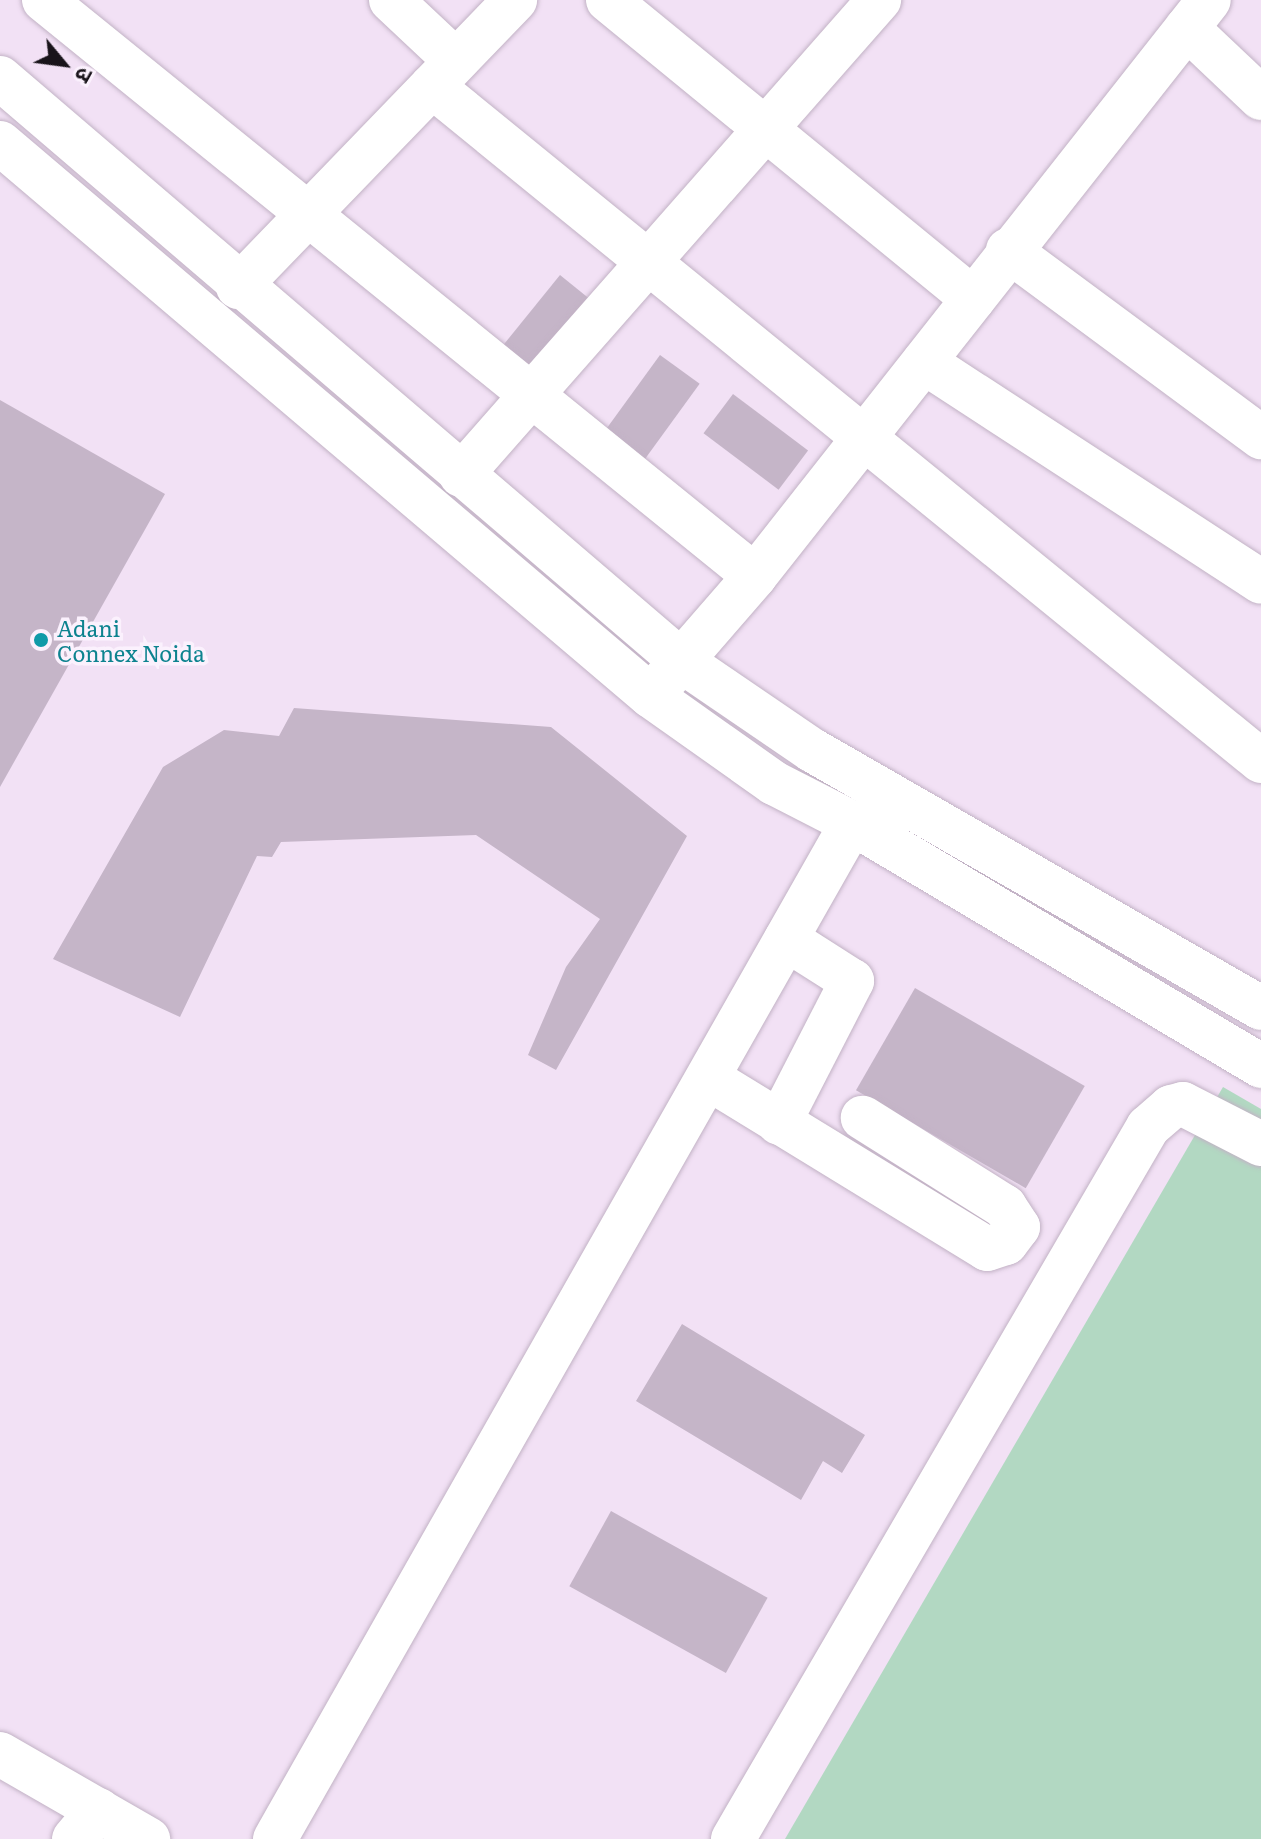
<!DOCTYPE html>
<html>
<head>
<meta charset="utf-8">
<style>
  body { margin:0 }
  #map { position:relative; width:1261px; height:1839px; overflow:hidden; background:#f2e1f5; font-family:Literata,"Noto Sans Devanagari",serif }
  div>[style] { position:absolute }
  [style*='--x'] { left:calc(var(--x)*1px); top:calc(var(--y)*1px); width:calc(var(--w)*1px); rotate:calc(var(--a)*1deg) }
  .green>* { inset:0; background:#b2d8c2 }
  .building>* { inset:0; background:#c5b5c8; transform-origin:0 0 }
  .roads { filter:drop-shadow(0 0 2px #c2b2c5) drop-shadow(0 0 2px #c2b2c5) }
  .minor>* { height:44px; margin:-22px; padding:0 22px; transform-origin:22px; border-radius:22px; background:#fff }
  .dots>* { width:22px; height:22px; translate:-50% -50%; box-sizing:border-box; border:4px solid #fbf1fd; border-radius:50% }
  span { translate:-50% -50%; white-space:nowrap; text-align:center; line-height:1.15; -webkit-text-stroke:7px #fbf1fd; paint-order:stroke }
  .culture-label { font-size:22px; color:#0d838f }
  .left { translate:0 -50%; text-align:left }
  .north { position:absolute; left:24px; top:24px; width:80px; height:80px; -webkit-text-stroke:6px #fbf1fd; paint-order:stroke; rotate:119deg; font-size:22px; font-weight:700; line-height:32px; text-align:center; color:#19141a }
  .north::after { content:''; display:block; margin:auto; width:28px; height:36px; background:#19141a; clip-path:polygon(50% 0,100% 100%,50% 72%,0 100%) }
</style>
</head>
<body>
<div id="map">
  <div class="green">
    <div style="clip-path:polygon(1223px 1087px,1261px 1109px,1261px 1839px,785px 1839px)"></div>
  </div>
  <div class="building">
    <div style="left:560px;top:275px;width:45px;height:110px;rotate:39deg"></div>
    <div style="left:660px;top:355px;width:49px;height:106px;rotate:36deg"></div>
    <div style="left:733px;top:394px;width:94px;height:49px;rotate:37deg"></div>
    <div style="clip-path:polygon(0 400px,165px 494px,0 787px)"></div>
    <div style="clip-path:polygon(294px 708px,551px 727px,687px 836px,556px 1070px,528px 1055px,566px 967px,600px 919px,476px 835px,281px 842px,272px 857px,257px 856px,180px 1017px,53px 959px,163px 767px,224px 730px,279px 736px)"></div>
    <div style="left:915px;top:988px;width:196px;height:118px;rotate:30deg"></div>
    <div style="clip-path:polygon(682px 1324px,865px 1435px,842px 1473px,823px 1461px,801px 1500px,636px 1401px)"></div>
    <div style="left:611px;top:1511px;width:179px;height:86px;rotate:29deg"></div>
  </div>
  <div class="roads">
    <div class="minor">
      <div style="--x:44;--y:0;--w:915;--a:39.01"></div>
      <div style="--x:391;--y:0;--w:88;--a:43.2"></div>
      <div style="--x:608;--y:0;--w:472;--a:39.3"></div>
      <div style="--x:1187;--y:28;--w:102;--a:43.4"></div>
      <div style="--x:0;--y:78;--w:895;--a:40.56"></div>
      <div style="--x:680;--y:660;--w:160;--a:34.3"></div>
      <div style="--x:812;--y:750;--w:518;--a:29.88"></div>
      <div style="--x:432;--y:86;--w:1069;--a:39.15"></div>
      <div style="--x:0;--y:143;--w:854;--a:40.35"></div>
      <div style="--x:651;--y:696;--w:151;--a:35.3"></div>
      <div style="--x:774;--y:783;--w:88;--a:27.1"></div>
      <div style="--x:852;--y:823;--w:476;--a:30.7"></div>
      <div style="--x:1008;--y:250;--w:315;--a:36.5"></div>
      <div style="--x:238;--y:287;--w:399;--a:-46"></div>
      <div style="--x:924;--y:362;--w:402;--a:33.1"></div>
      <div style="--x:461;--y:475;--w:633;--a:-48.65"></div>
      <div style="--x:663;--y:682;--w:140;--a:-49"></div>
      <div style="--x:755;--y:576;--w:733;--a:-51.76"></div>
      <div style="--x:708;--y:1078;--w:327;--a:31.5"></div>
      <div style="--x:987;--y:1249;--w:20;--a:-18"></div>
      <div style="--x:1006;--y:1243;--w:20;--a:-53"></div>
      <div style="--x:1018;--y:1227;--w:24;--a:-123"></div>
      <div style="--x:1005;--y:1207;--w:168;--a:-147.9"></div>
      <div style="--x:779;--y:1123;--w:160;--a:-62.8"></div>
      <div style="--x:852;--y:981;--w:78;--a:-147.5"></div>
      <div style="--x:0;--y:1754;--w:171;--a:29.9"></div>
      <div style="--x:74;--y:1839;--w:38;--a:-50"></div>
      <div style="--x:275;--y:1839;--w:1168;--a:-60.41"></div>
      <div style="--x:733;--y:1839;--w:824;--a:-59.76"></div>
      <div style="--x:1148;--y:1127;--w:30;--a:-41"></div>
      <div style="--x:1171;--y:1107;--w:12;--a:-14"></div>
      <div style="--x:1183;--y:1104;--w:88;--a:27.1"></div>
    </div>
  </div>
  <div class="dots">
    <div style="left:41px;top:640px;background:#0f9aa8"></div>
  </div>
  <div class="culture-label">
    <span class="left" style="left:57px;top:640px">Adani<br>Connex Noida</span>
  </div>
  <div class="north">उ</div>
</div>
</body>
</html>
